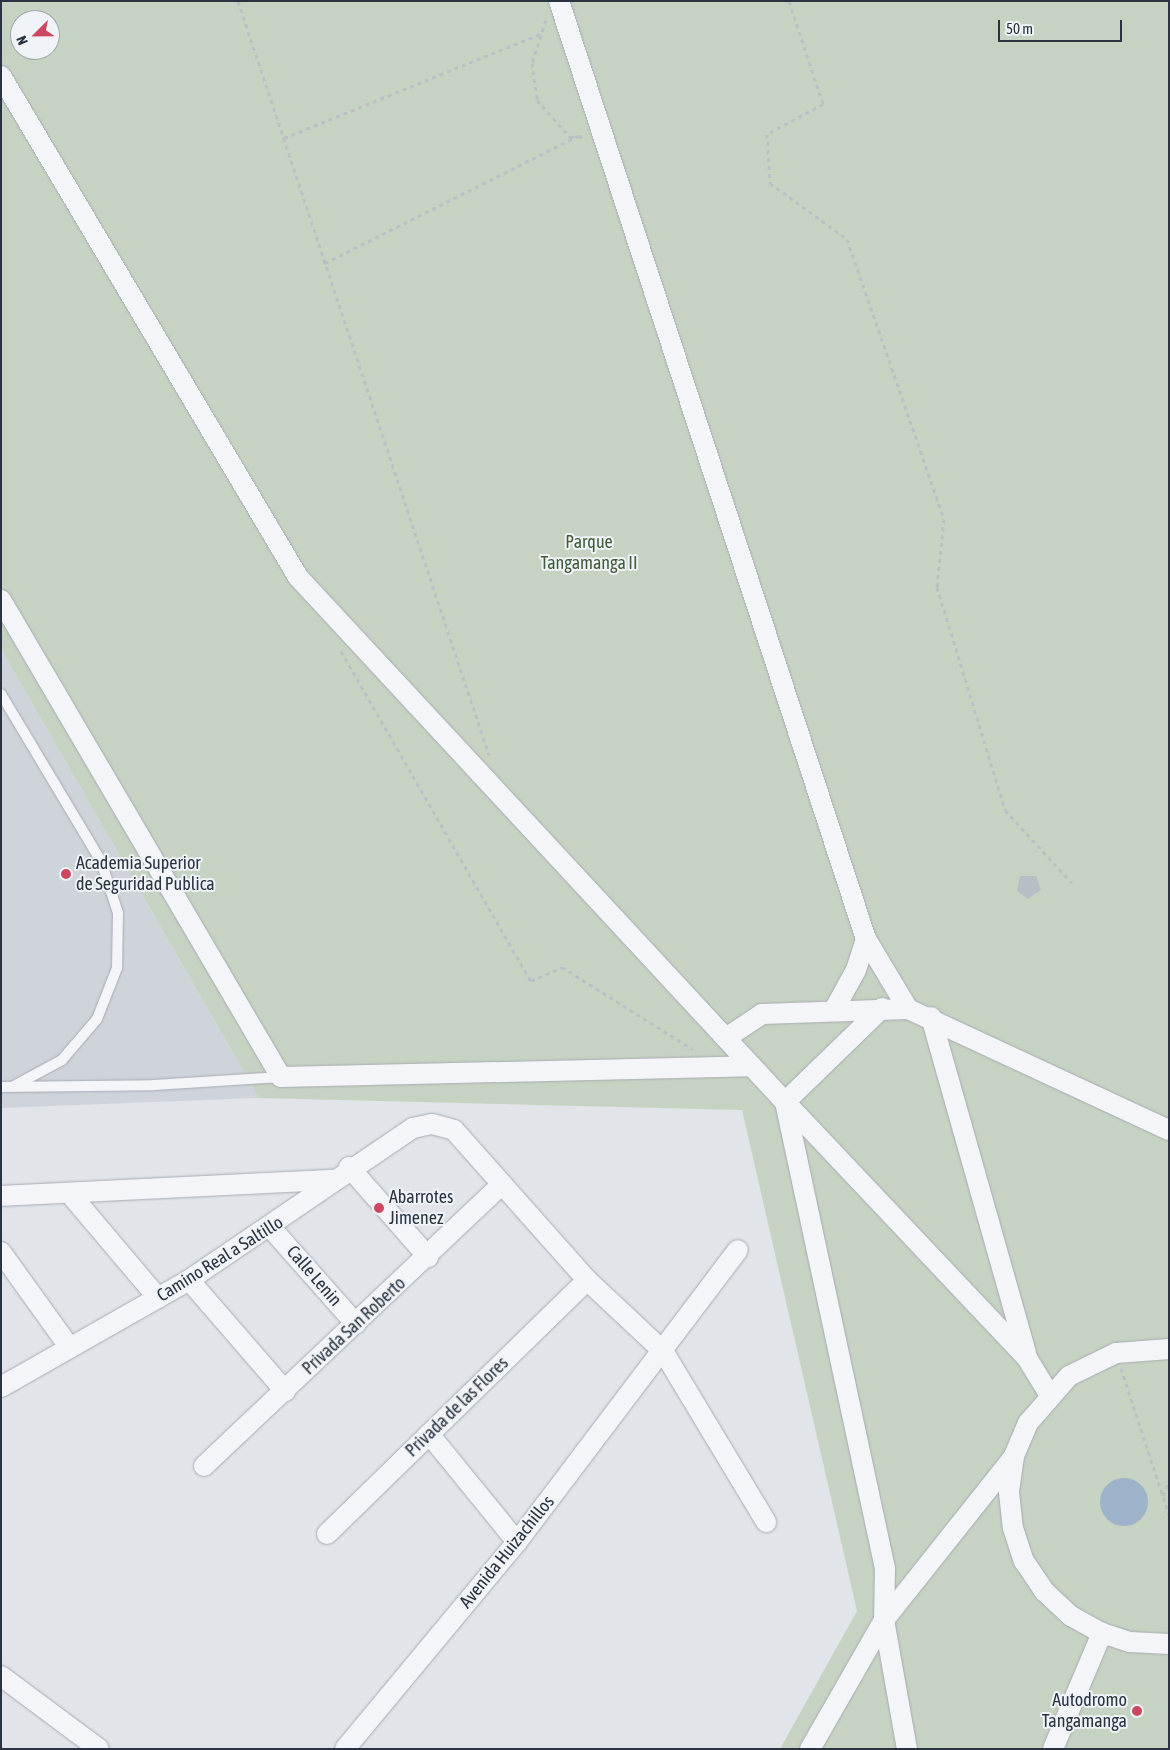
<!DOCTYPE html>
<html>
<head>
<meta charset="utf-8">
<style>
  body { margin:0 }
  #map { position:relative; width:1170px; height:1750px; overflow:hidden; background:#e1e4e9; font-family:"Asap Condensed",sans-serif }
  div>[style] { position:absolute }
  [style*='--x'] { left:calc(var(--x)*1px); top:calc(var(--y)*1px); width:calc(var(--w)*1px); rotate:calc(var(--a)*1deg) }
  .built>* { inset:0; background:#cfd4db }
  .green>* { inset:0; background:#c7d3c2 }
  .water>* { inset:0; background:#9cb3c9 }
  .round { border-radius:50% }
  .building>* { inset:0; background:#b8bec6 }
  .path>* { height:3px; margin-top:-1.5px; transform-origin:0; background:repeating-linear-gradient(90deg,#bbbfc5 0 4px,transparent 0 8px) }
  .roads { filter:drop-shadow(0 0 1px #a6abb3) drop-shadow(0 0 1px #a6abb3) }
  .service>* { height:10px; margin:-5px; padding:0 5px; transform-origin:5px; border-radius:5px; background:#f4f5f8 }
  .minor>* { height:20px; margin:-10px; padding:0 10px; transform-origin:10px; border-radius:10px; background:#f4f5f8 }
  .dots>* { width:14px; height:14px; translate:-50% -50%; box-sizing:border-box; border:2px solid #f0f3f7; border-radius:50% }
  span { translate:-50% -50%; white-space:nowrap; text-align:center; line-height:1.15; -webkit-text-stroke:4px #f0f3f7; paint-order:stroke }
  .park-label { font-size:18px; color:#3f5c37 }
  .poi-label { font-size:18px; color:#293341 }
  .left { translate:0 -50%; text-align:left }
  .right { translate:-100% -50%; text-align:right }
  .street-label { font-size:18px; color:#293341 }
  .frame { position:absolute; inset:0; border:2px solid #293341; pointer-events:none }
  .north { position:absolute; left:10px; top:10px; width:50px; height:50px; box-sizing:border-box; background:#f0f3f7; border:1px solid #a0a6ae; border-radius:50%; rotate:247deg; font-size:14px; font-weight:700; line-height:20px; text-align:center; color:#293341 }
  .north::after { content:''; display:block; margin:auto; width:18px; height:22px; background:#cc4860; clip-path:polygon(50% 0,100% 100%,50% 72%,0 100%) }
  .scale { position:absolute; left:998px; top:20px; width:124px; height:22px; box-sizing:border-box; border:2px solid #293341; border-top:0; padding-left:6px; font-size:15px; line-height:18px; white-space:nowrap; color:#293341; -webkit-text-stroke:4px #f0f3f7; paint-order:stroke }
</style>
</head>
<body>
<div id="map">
  <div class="built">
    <div style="clip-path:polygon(1px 649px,259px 1098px,1px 1108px)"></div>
  </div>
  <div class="green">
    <div style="clip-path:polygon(evenodd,1px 1px,1169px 1px,1169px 1749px,780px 1749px,857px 1611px,742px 1110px,259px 1098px,1px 649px,1px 1px,20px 20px,50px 20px,50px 50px,20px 50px,20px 20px)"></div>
  </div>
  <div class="water">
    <div class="round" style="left:1100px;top:1478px;width:48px;height:48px"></div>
  </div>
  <div class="building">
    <div style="clip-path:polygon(1020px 876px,1036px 876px,1041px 890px,1028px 899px,1017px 891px)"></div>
  </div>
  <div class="path">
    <div style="--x:238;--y:1;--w:795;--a:71.59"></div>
    <div style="--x:789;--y:1;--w:108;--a:71.7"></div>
    <div style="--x:823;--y:104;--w:64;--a:151.8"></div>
    <div style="--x:767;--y:134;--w:49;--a:86.5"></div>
    <div style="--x:770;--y:183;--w:95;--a:36"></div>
    <div style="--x:847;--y:239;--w:296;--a:70.9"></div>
    <div style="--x:944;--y:519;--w:68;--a:95.9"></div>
    <div style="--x:937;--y:587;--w:233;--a:73"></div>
    <div style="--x:1005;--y:810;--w:99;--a:47.5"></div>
    <div style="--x:546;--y:20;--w:45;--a:108"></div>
    <div style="--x:532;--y:63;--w:37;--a:82"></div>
    <div style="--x:537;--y:100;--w:50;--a:48.3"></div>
    <div style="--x:570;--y:137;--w:16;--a:-4"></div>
    <div style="--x:284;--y:138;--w:276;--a:-22.1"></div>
    <div style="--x:325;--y:263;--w:283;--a:-26.7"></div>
    <div style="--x:341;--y:651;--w:381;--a:60.1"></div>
    <div style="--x:531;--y:981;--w:34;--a:-24"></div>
    <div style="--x:562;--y:967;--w:154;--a:32.2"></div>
    <div style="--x:1121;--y:1368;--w:155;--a:71.9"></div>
    <div style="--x:1163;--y:1496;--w:16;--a:-68"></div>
  </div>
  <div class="roads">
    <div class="service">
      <div style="--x:1;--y:694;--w:195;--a:59.1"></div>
      <div style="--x:101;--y:861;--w:55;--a:71.9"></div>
      <div style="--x:118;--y:913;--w:55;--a:91"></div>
      <div style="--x:117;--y:968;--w:55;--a:111.4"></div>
      <div style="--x:97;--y:1019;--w:54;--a:130.5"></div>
      <div style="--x:62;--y:1060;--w:55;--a:151.6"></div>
      <div style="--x:1;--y:1087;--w:153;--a:-0.7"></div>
      <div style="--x:154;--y:1085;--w:127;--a:-3.6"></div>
    </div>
    <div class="minor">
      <div style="--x:559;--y:1;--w:987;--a:71.88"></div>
      <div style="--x:866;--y:939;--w:82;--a:59"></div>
      <div style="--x:1;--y:76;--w:582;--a:59.34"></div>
      <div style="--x:298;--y:577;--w:716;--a:47.15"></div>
      <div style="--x:785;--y:1102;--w:477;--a:77.9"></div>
      <div style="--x:885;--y:1568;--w:52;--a:91.1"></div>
      <div style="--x:884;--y:1620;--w:149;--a:119.8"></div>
      <div style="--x:1;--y:600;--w:553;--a:59.59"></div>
      <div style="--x:281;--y:1077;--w:471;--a:-1.3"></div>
      <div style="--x:835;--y:1008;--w:43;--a:-61.1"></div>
      <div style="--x:856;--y:970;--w:33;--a:-72"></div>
      <div style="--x:882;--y:1008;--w:135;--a:135.9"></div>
      <div style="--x:785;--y:1102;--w:352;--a:46.6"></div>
      <div style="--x:1027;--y:1358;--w:42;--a:58.6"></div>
      <div style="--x:931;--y:1017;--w:349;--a:74.2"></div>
      <div style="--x:726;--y:1038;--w:43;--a:-33.7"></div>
      <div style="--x:762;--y:1014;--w:146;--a:-2"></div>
      <div style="--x:908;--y:1009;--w:288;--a:24.9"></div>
      <div style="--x:349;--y:1167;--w:120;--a:48.7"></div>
      <div style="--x:71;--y:1195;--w:135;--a:49.8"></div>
      <div style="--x:1;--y:1196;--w:333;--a:-2.8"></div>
      <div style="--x:271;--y:1228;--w:128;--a:48.5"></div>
      <div style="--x:1;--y:1252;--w:118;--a:54.3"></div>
      <div style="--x:189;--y:1280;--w:147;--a:49.1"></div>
      <div style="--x:1169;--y:1349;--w:53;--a:175.7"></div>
      <div style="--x:1116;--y:1353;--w:52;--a:153.9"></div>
      <div style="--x:1069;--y:1376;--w:62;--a:131.1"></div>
      <div style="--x:1028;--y:1423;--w:36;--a:113"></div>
      <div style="--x:1014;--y:1456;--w:36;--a:98"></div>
      <div style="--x:1009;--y:1492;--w:36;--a:84"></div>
      <div style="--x:1013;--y:1528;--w:35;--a:72"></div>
      <div style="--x:1024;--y:1561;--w:36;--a:56"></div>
      <div style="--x:1044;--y:1591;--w:37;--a:43"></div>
      <div style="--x:1071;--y:1616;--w:35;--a:29"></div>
      <div style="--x:1102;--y:1633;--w:29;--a:18"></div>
      <div style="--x:1130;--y:1642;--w:39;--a:3"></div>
      <div style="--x:1;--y:1387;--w:216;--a:-29.6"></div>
      <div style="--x:189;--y:1280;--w:271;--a:-34.2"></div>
      <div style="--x:413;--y:1128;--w:19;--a:-12"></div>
      <div style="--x:432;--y:1124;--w:23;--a:15"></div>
      <div style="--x:454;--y:1130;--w:200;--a:48.4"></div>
      <div style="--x:587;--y:1280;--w:104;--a:43.1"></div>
      <div style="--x:663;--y:1351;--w:200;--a:58.9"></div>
      <div style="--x:429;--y:1434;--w:139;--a:50.8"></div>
      <div style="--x:204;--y:1466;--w:410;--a:-43.4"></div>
      <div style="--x:327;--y:1534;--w:363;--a:-44.3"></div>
      <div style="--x:1;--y:1676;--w:122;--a:36.7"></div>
      <div style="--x:345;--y:1749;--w:269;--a:-50.3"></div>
      <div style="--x:517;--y:1542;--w:366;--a:-52.9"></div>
      <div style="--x:907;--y:1749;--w:131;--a:-100.1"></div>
      <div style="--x:884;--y:1620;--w:207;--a:-51.5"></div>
      <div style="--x:1053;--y:1749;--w:126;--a:-67.1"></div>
    </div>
  </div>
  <div class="dots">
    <div style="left:66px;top:874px;background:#cc4860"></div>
    <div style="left:379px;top:1208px;background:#cc4860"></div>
    <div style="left:1137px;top:1711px;background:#cc4860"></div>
  </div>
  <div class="park-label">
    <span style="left:589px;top:553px">Parque<br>Tangamanga II</span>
  </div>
  <div class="poi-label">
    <span class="left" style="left:76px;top:874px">Academia Superior<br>de Seguridad Publica</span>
    <span class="left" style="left:389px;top:1208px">Abarrotes<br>Jimenez</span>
    <span class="right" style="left:1127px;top:1711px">Autodromo<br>Tangamanga</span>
  </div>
  <div class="street-label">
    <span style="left:220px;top:1259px;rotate:-32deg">Camino Real a Saltillo</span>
    <span style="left:314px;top:1276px;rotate:49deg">Calle Lenin</span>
    <span style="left:354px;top:1326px;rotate:-43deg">Privada San Roberto</span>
    <span style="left:457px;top:1407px;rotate:-44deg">Privada de las Flores</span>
    <span style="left:507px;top:1552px;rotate:-51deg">Avenida Huizachillos</span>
  </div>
  <div class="frame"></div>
  <div class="north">N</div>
  <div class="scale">50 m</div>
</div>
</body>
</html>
